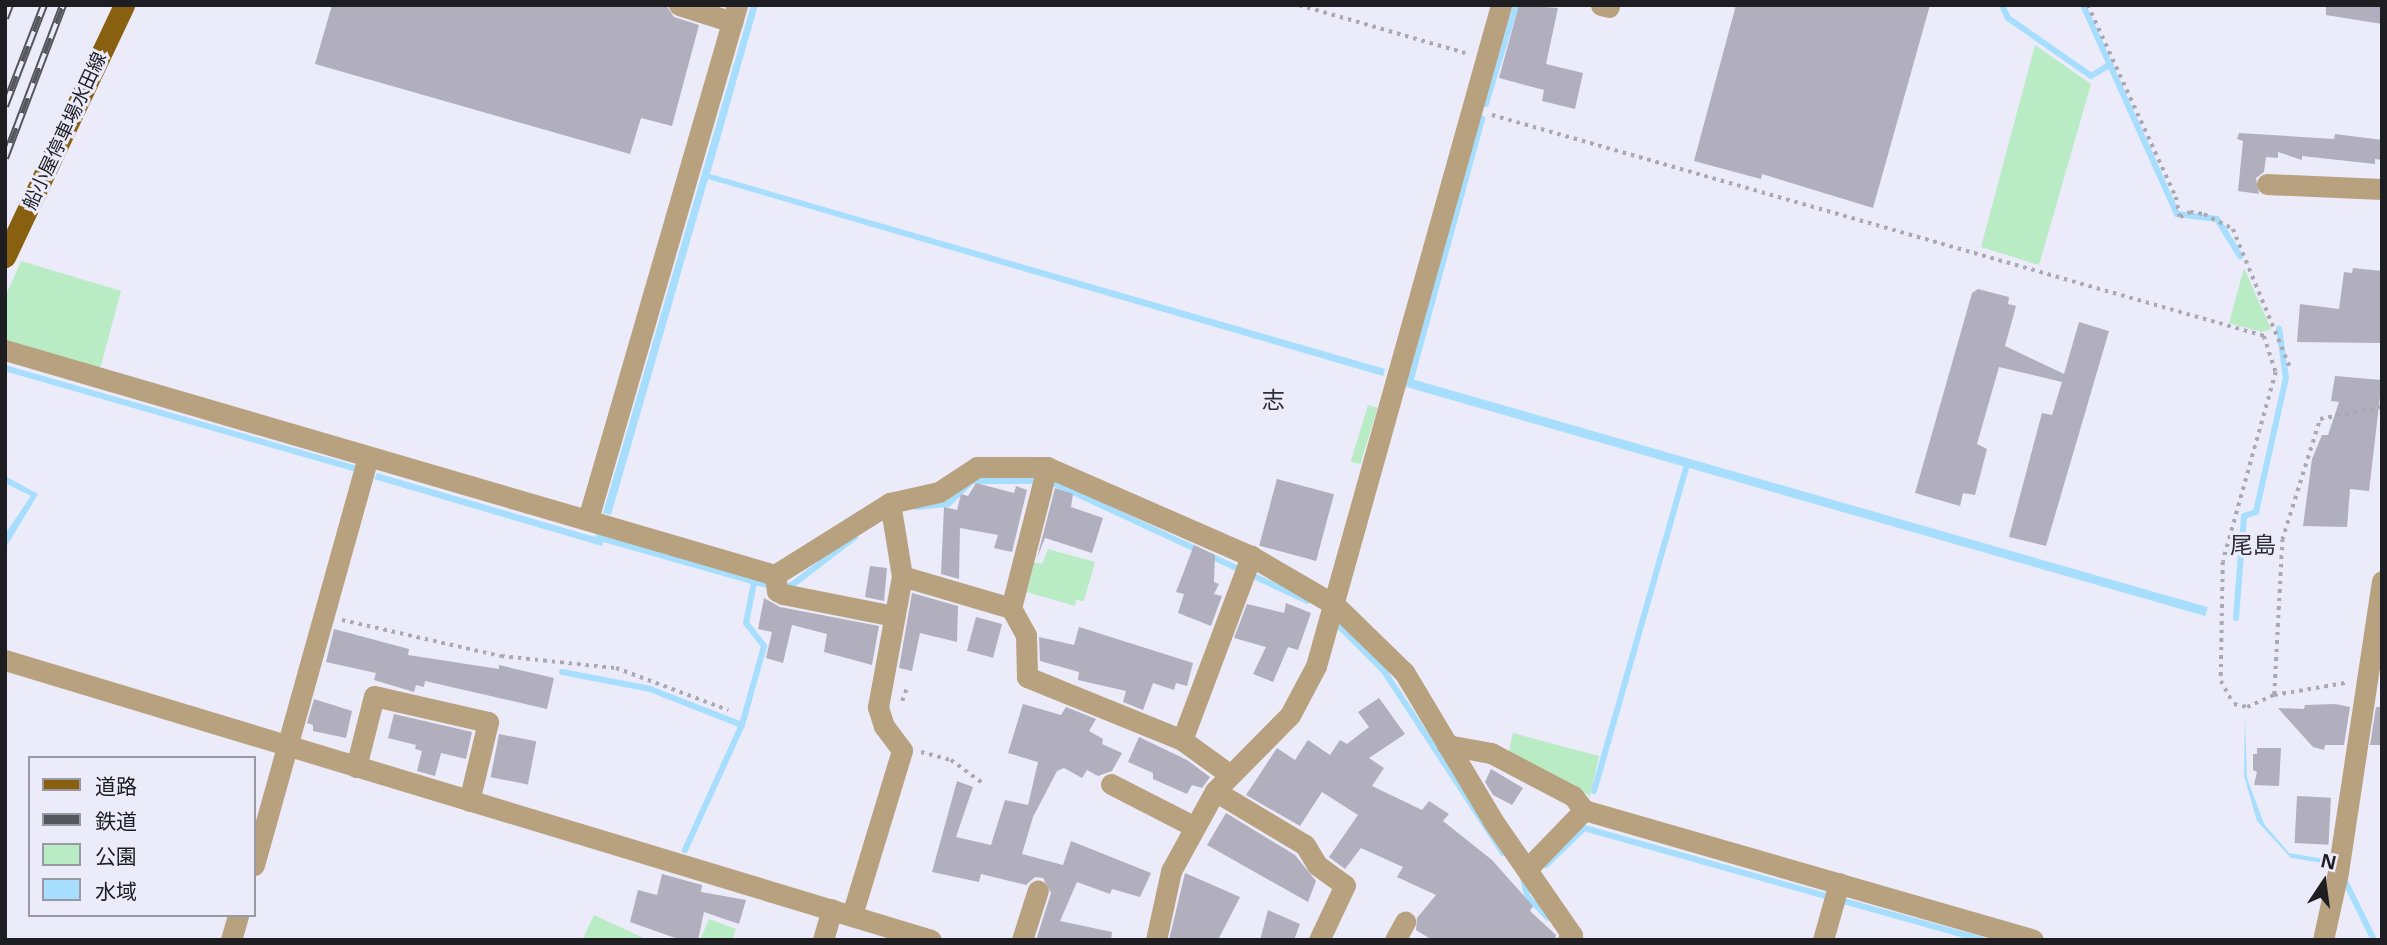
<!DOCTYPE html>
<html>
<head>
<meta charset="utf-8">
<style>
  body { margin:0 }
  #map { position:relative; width:2387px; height:945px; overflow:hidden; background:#ecebf9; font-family:"Open Sans","Noto Sans JP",sans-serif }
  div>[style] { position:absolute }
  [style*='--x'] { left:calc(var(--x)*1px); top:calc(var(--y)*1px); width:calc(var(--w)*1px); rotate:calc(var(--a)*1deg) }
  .green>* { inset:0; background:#b9ebc5; transform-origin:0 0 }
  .water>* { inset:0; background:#a7defe; transform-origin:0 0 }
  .stream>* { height:6px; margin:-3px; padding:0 3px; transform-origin:3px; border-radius:3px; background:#a7defe }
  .building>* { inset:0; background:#b1afbd; transform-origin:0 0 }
  .path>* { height:3.5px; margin-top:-1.75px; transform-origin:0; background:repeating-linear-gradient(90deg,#a9a8b3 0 3.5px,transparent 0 8.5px) }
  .minor>* { height:21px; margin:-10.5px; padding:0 10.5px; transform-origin:10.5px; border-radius:10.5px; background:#b7a17e }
  .major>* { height:21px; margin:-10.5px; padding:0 10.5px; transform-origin:10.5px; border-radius:10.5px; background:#896010 }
  .rail>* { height:8px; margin-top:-4px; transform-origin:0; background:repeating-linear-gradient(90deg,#ecebf9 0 16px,#56565d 0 32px); box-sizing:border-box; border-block:2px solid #56565d }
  span { translate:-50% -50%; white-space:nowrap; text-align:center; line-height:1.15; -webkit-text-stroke:6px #ecebf9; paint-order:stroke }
  .street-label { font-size:19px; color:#1d1d22 }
  .quarter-label { font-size:23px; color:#2d2b36 }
  .frame { position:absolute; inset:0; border:7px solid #1d1d22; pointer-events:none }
  .legend { position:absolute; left:28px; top:756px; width:228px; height:161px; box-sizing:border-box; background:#ecebf9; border:2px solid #9999a3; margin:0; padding:9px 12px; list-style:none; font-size:21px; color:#1d1d22 }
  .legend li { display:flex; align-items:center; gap:14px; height:35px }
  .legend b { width:35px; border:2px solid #9999a3 }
  .north { position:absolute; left:2289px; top:847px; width:70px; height:70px; -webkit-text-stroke:5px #ecebf9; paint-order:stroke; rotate:13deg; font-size:19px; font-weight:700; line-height:28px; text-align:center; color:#1d1d22 }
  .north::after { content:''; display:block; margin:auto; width:24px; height:32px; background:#1d1d22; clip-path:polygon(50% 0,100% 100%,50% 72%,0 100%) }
</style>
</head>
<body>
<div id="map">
  <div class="green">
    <div style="clip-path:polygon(2035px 45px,2091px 84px,2039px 265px,1981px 247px)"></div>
    <div style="clip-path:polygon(21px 261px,121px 291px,100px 369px,5px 340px,5px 297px)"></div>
    <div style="clip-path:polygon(2244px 268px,2271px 329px,2262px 332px,2229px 323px)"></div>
    <div style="left:1368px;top:405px;width:10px;height:59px;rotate:17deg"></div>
    <div style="clip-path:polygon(1048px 549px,1095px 562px,1084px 601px,1076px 600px,1075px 606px,1027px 592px,1034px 562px,1042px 564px)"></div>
    <div style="clip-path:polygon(1513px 733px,1599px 756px,1590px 796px,1508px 754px)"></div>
    <div style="clip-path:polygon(594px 915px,648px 940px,582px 940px)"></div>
    <div style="clip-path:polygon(709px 919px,736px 929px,732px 940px,700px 940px)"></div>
  </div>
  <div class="water">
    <div style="clip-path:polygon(751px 5px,758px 5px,710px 174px,1385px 369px,1383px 376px,708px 179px,611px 515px,603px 513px)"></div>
    <div style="left:5px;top:365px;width:365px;height:6px;rotate:16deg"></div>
    <div style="left:1408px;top:378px;width:832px;height:9px;rotate:16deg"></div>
    <div style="clip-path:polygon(377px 473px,595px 537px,597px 532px,605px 534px,602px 546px,374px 479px)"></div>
    <div style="clip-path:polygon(5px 476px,38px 494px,5px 549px,5px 534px,31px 496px,5px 483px)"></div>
    <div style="clip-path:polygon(2245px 717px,2247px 778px,2264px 824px,2289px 853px,2324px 859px,2324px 863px,2291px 858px,2257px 821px,2244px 776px)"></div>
  </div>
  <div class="stream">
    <div style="--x:2002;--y:5;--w:14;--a:65"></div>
    <div style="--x:2008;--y:18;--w:101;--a:34.9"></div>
    <div style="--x:2091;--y:76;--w:23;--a:-31"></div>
    <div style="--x:2083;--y:5;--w:229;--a:65.8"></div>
    <div style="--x:2177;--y:214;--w:40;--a:7.1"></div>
    <div style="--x:2217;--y:219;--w:44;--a:58.1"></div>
    <div style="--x:1486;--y:104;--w:103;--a:-73.1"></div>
    <div style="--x:1411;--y:379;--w:270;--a:-74.7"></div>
    <div style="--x:917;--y:507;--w:31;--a:-6"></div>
    <div style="--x:948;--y:504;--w:33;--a:-44"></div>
    <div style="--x:972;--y:481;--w:77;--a:0"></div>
    <div style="--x:1049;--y:481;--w:285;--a:24.9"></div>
    <div style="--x:604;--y:539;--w:177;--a:15.8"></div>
    <div style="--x:784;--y:586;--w:8;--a:-7"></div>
    <div style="--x:792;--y:585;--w:79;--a:-37.3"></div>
    <div style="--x:2236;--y:618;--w:102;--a:-85.5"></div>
    <div style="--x:2244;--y:516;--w:13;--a:-18"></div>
    <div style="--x:2256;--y:512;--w:137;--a:-77.4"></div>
    <div style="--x:2286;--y:378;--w:50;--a:-98"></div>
    <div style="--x:1333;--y:620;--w:72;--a:45"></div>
    <div style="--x:1384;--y:671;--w:217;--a:56.8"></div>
    <div style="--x:562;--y:672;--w:90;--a:10.9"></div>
    <div style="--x:650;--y:689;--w:99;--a:21.4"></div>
    <div style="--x:1594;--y:791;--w:339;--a:-74.1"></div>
    <div style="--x:685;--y:850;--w:137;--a:-65.5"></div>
    <div style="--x:742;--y:725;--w:82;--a:-74.4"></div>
    <div style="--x:764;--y:646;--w:29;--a:-128"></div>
    <div style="--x:746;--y:623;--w:41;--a:-78.7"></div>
    <div style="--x:1546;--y:865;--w:53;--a:-44.2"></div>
    <div style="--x:1584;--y:828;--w:413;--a:15.7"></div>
    <div style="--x:1523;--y:878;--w:18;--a:77"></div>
    <div style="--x:1527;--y:896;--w:30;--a:46"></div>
    <div style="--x:2345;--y:881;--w:66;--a:63.8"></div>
  </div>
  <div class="building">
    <div style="clip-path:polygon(332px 5px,666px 5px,674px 17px,699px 25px,672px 126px,641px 118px,630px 154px,315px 64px)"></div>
    <div style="clip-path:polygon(1519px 5px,1558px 8px,1546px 64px,1583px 73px,1575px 109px,1542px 101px,1544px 90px,1499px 78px)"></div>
    <div style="clip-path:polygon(1736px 5px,1930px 5px,1873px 208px,1762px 174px,1761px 179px,1694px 161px)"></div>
    <div style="clip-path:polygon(2326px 5px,2382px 5px,2382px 24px,2326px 15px)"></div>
    <div style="clip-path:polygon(2239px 133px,2334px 139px,2335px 134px,2382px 140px,2382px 160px,2375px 159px,2375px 164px,2302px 156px,2302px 160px,2278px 152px,2278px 158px,2266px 157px,2264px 172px,2256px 178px,2259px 194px,2238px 191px,2243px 141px,2237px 139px)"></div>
    <div style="clip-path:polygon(2353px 268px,2382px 271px,2382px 343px,2297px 342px,2300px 304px,2339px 309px,2344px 272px,2352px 273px)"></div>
    <div style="clip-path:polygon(1978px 289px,2009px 297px,2008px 304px,2016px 306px,2005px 346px,2064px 374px,2079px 322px,2109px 331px,2046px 546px,2009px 537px,2042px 413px,2052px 415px,2062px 382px,1999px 367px,1977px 444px,1987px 449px,1975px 495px,1963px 493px,1960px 506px,1915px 493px,1972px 293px)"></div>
    <div style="clip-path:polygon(2335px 376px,2382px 380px,2369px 491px,2350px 489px,2347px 527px,2303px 526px,2312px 459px,2322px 435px,2328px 435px,2339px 402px,2331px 401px)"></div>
    <div style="left:1277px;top:479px;width:59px;height:69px;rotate:15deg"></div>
    <div style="clip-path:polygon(976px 483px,1014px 493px,1016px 486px,1027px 490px,1012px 552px,994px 548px,998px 535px,960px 528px,959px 579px,941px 574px,944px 507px,957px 510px,961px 494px,968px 496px)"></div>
    <div style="clip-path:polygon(1055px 488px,1073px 494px,1071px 507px,1103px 518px,1092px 553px,1045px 538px,1037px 558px)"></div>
    <div style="clip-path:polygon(1194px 545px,1215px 555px,1214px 582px,1219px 584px,1214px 594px,1222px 596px,1211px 626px,1178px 613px,1184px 594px,1176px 592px)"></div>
    <div style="clip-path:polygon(870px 566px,887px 568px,884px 601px,865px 597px)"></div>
    <div style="clip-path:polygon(912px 593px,958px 606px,957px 642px,920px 633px,912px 671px,899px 668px)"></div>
    <div style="clip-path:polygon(764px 598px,780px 607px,879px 626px,872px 665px,824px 652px,827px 634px,792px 625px,783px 663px,766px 658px,772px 632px,758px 629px)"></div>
    <div style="clip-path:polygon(1286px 603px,1311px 613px,1298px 650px,1288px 647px,1273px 682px,1253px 674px,1266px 647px,1234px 638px,1247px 604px,1284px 613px)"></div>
    <div style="left:976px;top:617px;width:27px;height:35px;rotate:15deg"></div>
    <div style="clip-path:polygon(1079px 627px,1193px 663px,1187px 686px,1176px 683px,1174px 690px,1153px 683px,1143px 710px,1123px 702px,1126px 691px,1078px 680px,1079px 672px,1040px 661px,1039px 637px,1074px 645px)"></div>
    <div style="clip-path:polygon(334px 629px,409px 649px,408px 655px,499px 669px,499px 665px,554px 678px,547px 709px,425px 681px,424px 687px,416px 685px,414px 692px,374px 680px,376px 673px,326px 662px)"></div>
    <div style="clip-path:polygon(1379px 698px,1405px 734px,1369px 758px,1384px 768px,1372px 786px,1422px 810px,1429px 801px,1449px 814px,1443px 821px,1492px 860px,1533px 906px,1530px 911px,1556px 935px,1555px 940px,1432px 940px,1416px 930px,1417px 918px,1436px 895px,1397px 877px,1403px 867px,1361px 848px,1345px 869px,1329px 857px,1358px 815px,1322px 792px,1300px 826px,1246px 795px,1277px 748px,1295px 760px,1308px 740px,1330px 755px,1340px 740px,1347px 744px,1369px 727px,1358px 712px)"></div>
    <div style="clip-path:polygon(314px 699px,352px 711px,346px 738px,313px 731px,313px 725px,307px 723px)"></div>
    <div style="clip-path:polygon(1023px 704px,1061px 715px,1066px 707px,1096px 719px,1089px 731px,1103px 739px,1102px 744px,1122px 753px,1112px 771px,1098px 776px,1087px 770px,1082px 778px,1064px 768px,1057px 771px,1033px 817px,1022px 854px,1063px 865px,1071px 841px,1151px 873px,1140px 897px,1112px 889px,1110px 894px,1077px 882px,1060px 921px,1112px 932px,1111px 940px,1036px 940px,1051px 893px,1043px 878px,1035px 877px,1026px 885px,981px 874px,979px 882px,932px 872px,957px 781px,973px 787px,956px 837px,991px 845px,1005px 800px,1028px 805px,1038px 762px,1008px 753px)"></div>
    <div style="clip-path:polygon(2335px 704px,2350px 707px,2344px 745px,2325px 745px,2324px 750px,2313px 747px,2278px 708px,2304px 709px,2305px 705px)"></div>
    <div style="clip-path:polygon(2376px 707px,2382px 707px,2382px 745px,2370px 745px)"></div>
    <div style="clip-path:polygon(394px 714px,472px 732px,466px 759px,441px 753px,435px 776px,417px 771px,422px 751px,415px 749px,416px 745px,388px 738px)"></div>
    <div style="left:499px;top:734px;width:38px;height:44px;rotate:11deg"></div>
    <div style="clip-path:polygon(1139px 737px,1187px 760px,1210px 777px,1202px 788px,1192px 785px,1187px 794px,1153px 779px,1153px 773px,1128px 762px)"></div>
    <div style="clip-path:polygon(2257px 748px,2281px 748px,2279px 786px,2254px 785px,2257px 772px,2253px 770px,2253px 754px,2257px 754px)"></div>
    <div style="clip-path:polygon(1491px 769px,1523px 788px,1512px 805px,1493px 795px,1485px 782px)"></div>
    <div style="left:2297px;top:796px;width:34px;height:47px;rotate:3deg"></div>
    <div style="clip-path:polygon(1226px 813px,1295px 855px,1316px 881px,1308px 902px,1207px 845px)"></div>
    <div style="clip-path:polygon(1185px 873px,1240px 897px,1218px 940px,1169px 940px)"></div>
    <div style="clip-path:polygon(662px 874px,702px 885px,701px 892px,746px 900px,739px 924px,704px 912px,698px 940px,681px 940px,630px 922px,638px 890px,657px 895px)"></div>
    <div style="clip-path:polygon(1268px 910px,1300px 924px,1294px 940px,1260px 940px)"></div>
  </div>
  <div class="path">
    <div style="--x:1299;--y:5;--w:173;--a:16.1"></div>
    <div style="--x:2088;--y:5;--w:211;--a:65.4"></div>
    <div style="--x:2176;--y:197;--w:20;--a:79"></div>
    <div style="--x:2180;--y:217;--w:11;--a:-27"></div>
    <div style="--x:2190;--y:212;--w:14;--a:8"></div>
    <div style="--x:2204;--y:214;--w:33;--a:27"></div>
    <div style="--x:2233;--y:229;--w:152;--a:67.6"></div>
    <div style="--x:2007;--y:7;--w:2;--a:-90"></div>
    <div style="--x:1492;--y:115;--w:803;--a:15.97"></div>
    <div style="--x:2264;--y:336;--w:38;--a:72"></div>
    <div style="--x:2276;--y:372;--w:197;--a:105.6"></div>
    <div style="--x:2223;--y:562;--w:119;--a:91"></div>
    <div style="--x:2221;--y:681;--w:26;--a:61"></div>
    <div style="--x:2234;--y:704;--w:13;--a:13"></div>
    <div style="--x:2247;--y:707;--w:30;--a:-24"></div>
    <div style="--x:2274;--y:695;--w:72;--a:-9.6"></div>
    <div style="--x:342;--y:620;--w:163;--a:12.8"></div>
    <div style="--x:501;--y:656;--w:116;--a:6"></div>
    <div style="--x:616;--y:668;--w:120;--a:20.6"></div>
    <div style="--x:2274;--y:695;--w:155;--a:-87"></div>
    <div style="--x:2282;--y:540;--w:127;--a:-72.6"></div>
    <div style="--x:2320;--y:419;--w:63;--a:-11"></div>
    <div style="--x:902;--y:701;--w:15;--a:-70"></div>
    <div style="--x:921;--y:752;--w:31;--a:15"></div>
    <div style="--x:951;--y:760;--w:41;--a:36"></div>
  </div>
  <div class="minor">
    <div style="--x:679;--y:5;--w:56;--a:17.8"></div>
    <div style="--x:1601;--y:5;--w:8;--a:14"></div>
    <div style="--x:2267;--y:184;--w:115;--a:2.5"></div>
    <div style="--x:5;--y:350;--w:802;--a:16.29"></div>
    <div style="--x:775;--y:575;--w:136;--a:-32.1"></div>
    <div style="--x:1047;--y:467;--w:146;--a:104.3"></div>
    <div style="--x:1011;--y:608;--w:31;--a:61"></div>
    <div style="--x:1026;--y:635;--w:42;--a:88.6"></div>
    <div style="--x:1027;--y:677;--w:167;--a:22.1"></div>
    <div style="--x:1182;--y:740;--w:58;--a:35.9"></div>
    <div style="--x:588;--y:519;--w:535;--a:-73.83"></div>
    <div style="--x:775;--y:575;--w:16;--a:83"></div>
    <div style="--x:777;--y:591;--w:7;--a:27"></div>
    <div style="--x:783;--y:594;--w:113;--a:11.2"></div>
    <div style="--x:902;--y:576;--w:114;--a:16.4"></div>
    <div style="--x:5;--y:660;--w:967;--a:16.82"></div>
    <div style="--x:1182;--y:740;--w:197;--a:-69.4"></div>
    <div style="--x:1447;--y:745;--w:45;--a:10.3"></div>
    <div style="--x:1491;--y:753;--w:93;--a:27.7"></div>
    <div style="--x:1573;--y:796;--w:18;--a:52"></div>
    <div style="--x:1584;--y:810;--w:467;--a:16.1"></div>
    <div style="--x:356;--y:767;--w:73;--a:-75.8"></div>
    <div style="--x:374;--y:696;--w:117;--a:12.8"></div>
    <div style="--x:488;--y:722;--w:81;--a:103.5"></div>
    <div style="--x:1111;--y:784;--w:94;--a:27.1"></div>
    <div style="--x:1215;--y:791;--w:105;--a:31"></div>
    <div style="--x:1305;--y:845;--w:23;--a:59"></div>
    <div style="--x:1317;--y:865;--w:34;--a:36"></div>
    <div style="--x:1345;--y:885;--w:61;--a:115.3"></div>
    <div style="--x:254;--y:865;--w:424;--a:-74.4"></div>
    <div style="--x:1529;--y:867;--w:79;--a:-46"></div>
    <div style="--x:852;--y:915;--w:172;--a:-73.1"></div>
    <div style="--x:902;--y:750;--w:30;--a:-127"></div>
    <div style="--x:884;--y:726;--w:20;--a:-108"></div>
    <div style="--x:878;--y:707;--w:133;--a:-79.6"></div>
    <div style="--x:902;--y:576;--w:74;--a:-99.3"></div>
    <div style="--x:890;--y:503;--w:50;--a:-12.7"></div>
    <div style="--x:939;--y:492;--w:45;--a:-33.3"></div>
    <div style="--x:977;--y:467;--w:70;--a:0"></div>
    <div style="--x:1047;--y:467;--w:223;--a:23.6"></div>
    <div style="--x:1251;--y:556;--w:97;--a:30.3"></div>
    <div style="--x:1335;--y:605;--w:96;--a:44.2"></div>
    <div style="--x:1404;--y:672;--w:174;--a:59.1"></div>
    <div style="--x:1493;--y:821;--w:139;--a:55.3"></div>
    <div style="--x:1572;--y:935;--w:6;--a:129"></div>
    <div style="--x:231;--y:940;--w:26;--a:-74"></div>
    <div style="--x:823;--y:940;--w:32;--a:-74"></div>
    <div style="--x:1022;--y:940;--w:52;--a:-72.3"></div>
    <div style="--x:1156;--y:940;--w:71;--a:-77.7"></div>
    <div style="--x:1171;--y:871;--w:91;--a:-61.2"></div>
    <div style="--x:1215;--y:791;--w:107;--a:-45.4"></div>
    <div style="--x:1290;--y:715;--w:55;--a:-62"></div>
    <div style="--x:1316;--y:666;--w:686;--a:-74.36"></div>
    <div style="--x:1395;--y:940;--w:21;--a:-61"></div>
    <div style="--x:1823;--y:940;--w:59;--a:-74.3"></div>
    <div style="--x:2323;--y:940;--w:70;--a:-77.6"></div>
    <div style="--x:2338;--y:872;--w:294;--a:-81.4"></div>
  </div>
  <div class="major">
    <div style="--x:5;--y:257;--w:279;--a:-64.7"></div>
  </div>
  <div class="rail">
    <div style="--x:5;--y:18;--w:14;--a:-69"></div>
    <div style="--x:5;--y:106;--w:108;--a:-68.9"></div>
    <div style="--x:5;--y:158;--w:164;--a:-69.2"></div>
  </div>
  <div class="street-label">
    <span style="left:65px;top:131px;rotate:-65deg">船小屋停車場水田線</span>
  </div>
  <div class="quarter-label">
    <span style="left:1273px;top:399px">志</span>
    <span style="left:2253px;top:544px">尾島</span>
  </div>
  <div class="frame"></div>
  <ul class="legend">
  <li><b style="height:9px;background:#896010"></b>道路</li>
  <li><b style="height:9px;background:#56565d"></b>鉄道</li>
  <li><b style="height:19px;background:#b9ebc5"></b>公園</li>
  <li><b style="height:19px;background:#a7defe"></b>水域</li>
  </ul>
  <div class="north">N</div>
</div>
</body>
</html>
